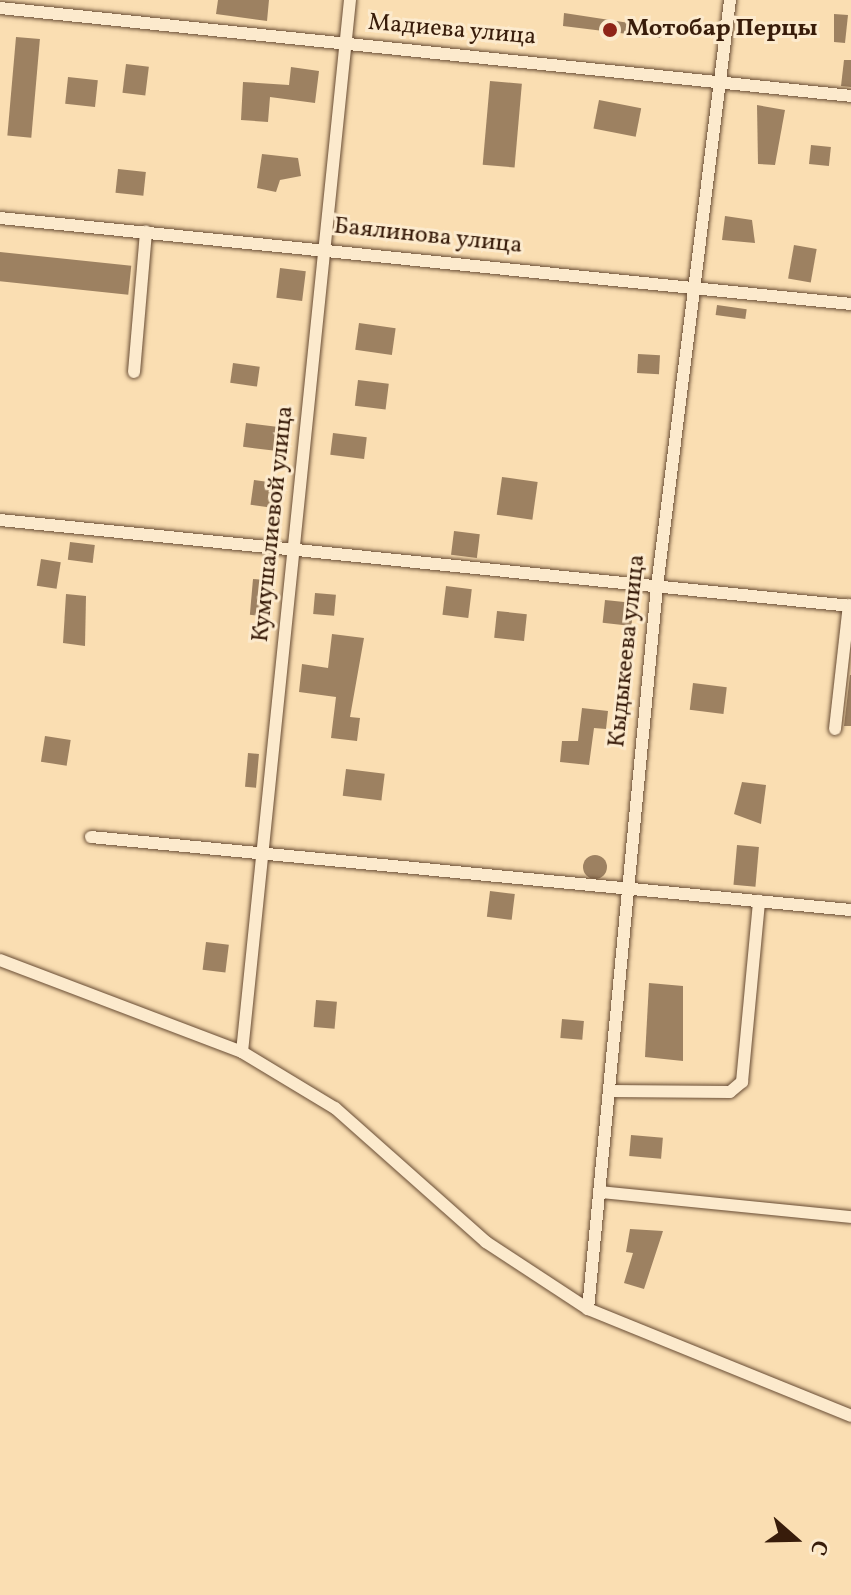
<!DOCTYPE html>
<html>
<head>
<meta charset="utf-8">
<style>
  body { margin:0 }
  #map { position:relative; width:851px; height:1595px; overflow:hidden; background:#fadeb2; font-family:Vollkorn,serif }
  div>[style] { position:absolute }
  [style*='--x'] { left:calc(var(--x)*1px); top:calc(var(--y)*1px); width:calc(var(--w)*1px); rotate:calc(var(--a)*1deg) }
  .building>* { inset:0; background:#9d8161; transform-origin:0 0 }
  .round { border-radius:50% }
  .roads { filter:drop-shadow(0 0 2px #684c34) drop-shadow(0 0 2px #684c34) }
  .minor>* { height:12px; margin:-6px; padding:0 6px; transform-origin:6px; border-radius:6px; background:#fceacd }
  .dots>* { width:22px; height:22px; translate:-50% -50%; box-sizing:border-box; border:4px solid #fceacd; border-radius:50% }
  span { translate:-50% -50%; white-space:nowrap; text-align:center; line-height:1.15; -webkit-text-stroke:6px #fceacd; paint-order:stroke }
  .poi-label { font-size:24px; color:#381c0a; font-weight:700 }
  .left { translate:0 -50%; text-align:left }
  .street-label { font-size:24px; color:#381c0a }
  .north { position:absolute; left:755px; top:1499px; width:80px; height:80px; -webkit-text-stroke:6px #fceacd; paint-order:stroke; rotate:110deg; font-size:22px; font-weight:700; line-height:32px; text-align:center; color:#381c0a }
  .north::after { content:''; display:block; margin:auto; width:28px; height:36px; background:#381c0a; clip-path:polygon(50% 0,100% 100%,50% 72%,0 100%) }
</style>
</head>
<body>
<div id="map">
  <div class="building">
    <div style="clip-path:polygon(218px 0,269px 0,267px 21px,216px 14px)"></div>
    <div style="clip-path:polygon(564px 13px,662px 28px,660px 38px,563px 26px)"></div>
    <div style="clip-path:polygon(834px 14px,848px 15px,845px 43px,834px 42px)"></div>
    <div style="left:16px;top:37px;width:24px;height:99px;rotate:5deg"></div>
    <div style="clip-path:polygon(844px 60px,851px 60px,851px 87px,841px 86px)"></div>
    <div style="left:126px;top:64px;width:23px;height:29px;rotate:7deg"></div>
    <div style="clip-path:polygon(291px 67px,319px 71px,315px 103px,270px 97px,268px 122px,241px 120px,243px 82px,289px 85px)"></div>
    <div style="left:68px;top:77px;width:30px;height:27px;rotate:6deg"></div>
    <div style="left:490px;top:81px;width:32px;height:84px;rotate:5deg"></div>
    <div style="left:599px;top:100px;width:43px;height:29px;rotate:11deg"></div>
    <div style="clip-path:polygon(757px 105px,785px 110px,775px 165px,758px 164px)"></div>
    <div style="left:811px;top:145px;width:20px;height:19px;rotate:6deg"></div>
    <div style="clip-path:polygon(262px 154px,298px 158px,301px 176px,280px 180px,276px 192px,257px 188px)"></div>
    <div style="left:118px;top:169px;width:28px;height:24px;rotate:6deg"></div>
    <div style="clip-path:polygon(725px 216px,752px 220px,755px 243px,722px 240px)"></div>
    <div style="left:794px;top:245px;width:23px;height:34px;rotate:10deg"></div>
    <div style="left:0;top:252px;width:132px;height:29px;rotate:6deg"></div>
    <div style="left:280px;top:268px;width:26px;height:30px;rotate:7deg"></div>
    <div style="left:717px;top:305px;width:30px;height:10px;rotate:8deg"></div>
    <div style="left:359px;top:323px;width:37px;height:27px;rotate:8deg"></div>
    <div style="left:638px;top:354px;width:22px;height:19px;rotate:3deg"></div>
    <div style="left:233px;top:363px;width:27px;height:20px;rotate:8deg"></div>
    <div style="left:358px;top:380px;width:31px;height:26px;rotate:7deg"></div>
    <div style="left:246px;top:423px;width:43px;height:24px;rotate:7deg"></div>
    <div style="left:333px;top:433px;width:34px;height:22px;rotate:7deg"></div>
    <div style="left:502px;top:477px;width:36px;height:38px;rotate:8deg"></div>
    <div style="left:254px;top:480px;width:29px;height:25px;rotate:8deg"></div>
    <div style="left:454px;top:531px;width:26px;height:24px;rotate:7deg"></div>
    <div style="left:70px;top:542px;width:25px;height:18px;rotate:7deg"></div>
    <div style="left:41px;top:559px;width:20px;height:27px;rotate:9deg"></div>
    <div style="left:253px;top:579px;width:22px;height:36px;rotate:5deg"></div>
    <div style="left:446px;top:586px;width:26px;height:29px;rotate:7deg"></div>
    <div style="left:315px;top:593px;width:21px;height:21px;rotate:5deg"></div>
    <div style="clip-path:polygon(66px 594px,86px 596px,85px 646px,63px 643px)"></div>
    <div style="left:605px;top:600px;width:29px;height:23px;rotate:6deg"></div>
    <div style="left:497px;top:611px;width:30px;height:27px;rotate:6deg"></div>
    <div style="clip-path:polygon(332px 634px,364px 638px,350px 717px,360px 718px,357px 741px,331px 738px,336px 697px,299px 692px,302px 664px,328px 668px)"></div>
    <div style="clip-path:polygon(850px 675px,851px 675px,851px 726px,844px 726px)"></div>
    <div style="left:693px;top:683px;width:34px;height:27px;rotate:7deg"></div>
    <div style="clip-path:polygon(582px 708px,608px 711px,606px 729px,594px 728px,589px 765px,560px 762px,562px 741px,578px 741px)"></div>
    <div style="left:45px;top:736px;width:26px;height:26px;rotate:9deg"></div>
    <div style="left:248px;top:753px;width:11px;height:34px;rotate:5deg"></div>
    <div style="left:346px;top:769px;width:39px;height:27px;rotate:7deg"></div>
    <div style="clip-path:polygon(742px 782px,766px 785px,761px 824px,734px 814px)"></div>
    <div style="left:737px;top:845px;width:22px;height:40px;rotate:5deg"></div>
    <div class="round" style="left:583px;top:855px;width:24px;height:24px"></div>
    <div style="left:490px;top:891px;width:25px;height:26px;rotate:7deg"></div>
    <div style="left:206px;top:942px;width:23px;height:28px;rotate:7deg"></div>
    <div style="clip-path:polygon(649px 983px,683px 986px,683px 1061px,645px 1057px)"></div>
    <div style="left:316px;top:1000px;width:21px;height:27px;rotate:5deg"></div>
    <div style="left:562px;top:1019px;width:22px;height:19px;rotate:5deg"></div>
    <div style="left:631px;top:1135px;width:32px;height:21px;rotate:5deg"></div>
    <div style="clip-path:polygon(630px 1229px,663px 1231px,644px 1289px,624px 1283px,633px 1253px,626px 1252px)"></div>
  </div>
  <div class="roads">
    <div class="minor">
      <div style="--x:0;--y:8;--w:856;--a:5.9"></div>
      <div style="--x:0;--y:218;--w:855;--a:5.77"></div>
      <div style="--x:134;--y:372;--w:141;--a:-85.1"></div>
      <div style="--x:0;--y:520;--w:855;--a:5.77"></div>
      <div style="--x:835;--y:729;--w:125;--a:-83.6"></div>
      <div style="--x:91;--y:837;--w:763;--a:5.49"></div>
      <div style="--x:0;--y:960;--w:259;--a:20.8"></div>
      <div style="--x:242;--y:1052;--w:109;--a:31.1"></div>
      <div style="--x:335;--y:1108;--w:202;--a:41.6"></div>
      <div style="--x:486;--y:1242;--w:122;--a:33.3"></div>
      <div style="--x:588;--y:1309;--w:284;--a:22.1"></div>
      <div style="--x:242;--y:1052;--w:1058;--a:-84.14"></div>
      <div style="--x:609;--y:1091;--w:121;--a:0.5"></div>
      <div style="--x:730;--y:1092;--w:16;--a:-40"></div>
      <div style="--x:742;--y:1082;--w:182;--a:-84.6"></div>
      <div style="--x:600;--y:1192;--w:252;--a:5.7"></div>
      <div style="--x:588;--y:1309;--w:725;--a:-84.54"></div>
      <div style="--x:657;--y:587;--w:592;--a:-82.91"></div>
    </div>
  </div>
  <div class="dots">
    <div style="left:610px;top:30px;background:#8f2418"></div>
  </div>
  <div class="poi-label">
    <span class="left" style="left:626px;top:30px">Мотобар Перцы</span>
  </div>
  <div class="street-label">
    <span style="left:452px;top:31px;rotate:5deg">Мадиева улица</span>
    <span style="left:428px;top:237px;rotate:6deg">Баялинова улица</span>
    <span style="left:274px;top:524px;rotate:-84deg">Кумушалиевой улица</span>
    <span style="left:628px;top:651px;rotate:-84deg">Кыдыкеева улица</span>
  </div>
  <div class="north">С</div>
</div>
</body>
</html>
